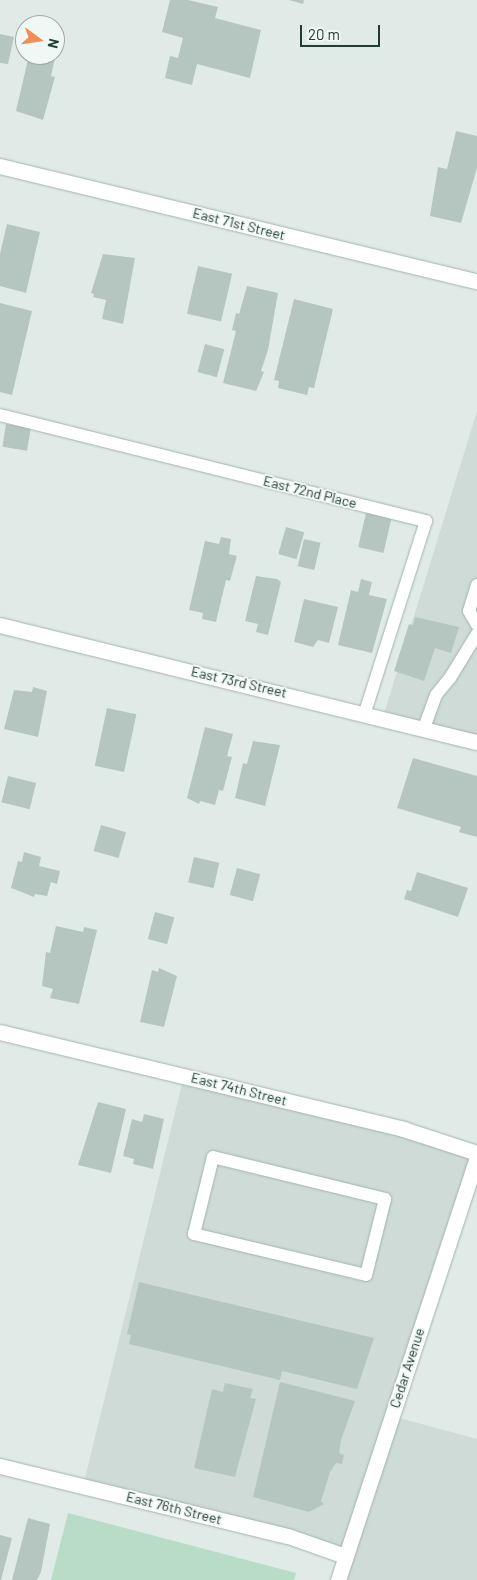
<!DOCTYPE html>
<html>
<head>
<meta charset="utf-8">
<style>
  body { margin:0 }
  #map { position:relative; width:477px; height:1580px; overflow:hidden; background:#e0ebe7; font-family:Barlow,sans-serif }
  div>[style] { position:absolute }
  [style*='--x'] { left:calc(var(--x)*1px); top:calc(var(--y)*1px); width:calc(var(--w)*1px); rotate:calc(var(--a)*1deg) }
  .built>* { inset:0; background:#cedbd6 }
  .green>* { inset:0; background:#b9dcc6 }
  .building>* { inset:0; background:#b5c6c0; transform-origin:0 0 }
  .roads { filter:drop-shadow(0 0 1px #a3b3af) drop-shadow(0 0 1px #a3b3af) }
  .service>* { height:12px; margin:-6px; padding:0 6px; transform-origin:6px; border-radius:6px; background:#fff }
  .minor>* { height:15px; margin:-7.5px; padding:0 7.5px; transform-origin:7.5px; border-radius:7.5px; background:#fff }
  .tertiary>* { height:15px; margin:-7.5px; padding:0 7.5px; transform-origin:7.5px; border-radius:7.5px; background:#fff }
  span { translate:-50% -50%; white-space:nowrap; text-align:center; line-height:1.15; -webkit-text-stroke:4px #f0f8f5; paint-order:stroke }
  .street-label { font-size:14px; color:#213b37 }
  .north { position:absolute; left:15px; top:15px; width:50px; height:50px; box-sizing:border-box; background:#f0f8f5; border:1px solid #9daca9; border-radius:50%; rotate:104deg; font-size:14px; font-weight:700; line-height:20px; text-align:center; color:#213b37 }
  .north::after { content:''; display:block; margin:auto; width:18px; height:22px; background:#f28d57; clip-path:polygon(50% 0,100% 100%,50% 72%,0 100%) }
  .scale { position:absolute; left:300px; top:25px; width:80px; height:22px; box-sizing:border-box; border:2px solid #213b37; border-top:0; padding-left:6px; font-size:15px; line-height:18px; white-space:nowrap; color:#213b37; -webkit-text-stroke:4px #f0f8f5; paint-order:stroke }
</style>
</head>
<body>
<div id="map">
  <div class="built">
    <div style="clip-path:polygon(477px 411px,477px 742px,383px 717px)"></div>
    <div style="clip-path:polygon(184px 1076px,477px 1153px,392px 1416px,477px 1439px,477px 1580px,338px 1580px,345px 1556px,83px 1486px)"></div>
  </div>
  <div class="green">
    <div style="clip-path:polygon(68px 1513px,296px 1573px,294px 1580px,51px 1580px)"></div>
  </div>
  <div class="building">
    <div style="clip-path:polygon(170px 0,188px 0,218px 7px,215px 18px,261px 30px,250px 78px,197px 64px,192px 85px,165px 78px,170px 56px,178px 58px,183px 38px,162px 32px)"></div>
    <div style="clip-path:polygon(289px 0,304px 0,303px 4px)"></div>
    <div style="clip-path:polygon(0 34px,14px 37px,8px 64px,0 63px)"></div>
    <div style="clip-path:polygon(29px 55px,55px 58px,51px 76px,55px 77px,43px 120px,16px 111px)"></div>
    <div style="clip-path:polygon(456px 131px,477px 136px,477px 168px,461px 223px,430px 216px,438px 167px,447px 169px)"></div>
    <div style="clip-path:polygon(7px 224px,40px 232px,26px 293px,0 286px,0 254px)"></div>
    <div style="clip-path:polygon(103px 254px,135px 258px,123px 324px,102px 319px,106px 300px,93px 297px,94px 294px,91px 293px)"></div>
    <div style="left:198px;top:266px;width:35px;height:49px;rotate:13deg"></div>
    <div style="clip-path:polygon(247px 286px,278px 293px,268px 350px,261px 371px,264px 372px,256px 391px,223px 383px,236px 331px,232px 330px,236px 313px,239px 314px)"></div>
    <div style="clip-path:polygon(294px 299px,333px 309px,314px 388px,309px 387px,307px 395px,278px 388px,279px 381px,274px 380px)"></div>
    <div style="clip-path:polygon(0 303px,32px 311px,12px 395px,0 392px)"></div>
    <div style="left:205px;top:344px;width:20px;height:29px;rotate:15deg"></div>
    <div style="left:6px;top:424px;width:25px;height:23px;rotate:9deg"></div>
    <div style="left:366px;top:513px;width:26px;height:35px;rotate:13deg"></div>
    <div style="left:286px;top:527px;width:19px;height:28px;rotate:16deg"></div>
    <div style="clip-path:polygon(221px 537px,231px 539px,229px 554px,237px 556px,230px 581px,226px 580px,216px 622px,202px 619px,203px 613px,189px 610px,205px 541px,219px 544px)"></div>
    <div style="left:304px;top:539px;width:17px;height:28px;rotate:13deg"></div>
    <div style="clip-path:polygon(256px 576px,277px 579px,281px 582px,268px 635px,256px 632px,258px 624px,245px 621px)"></div>
    <div style="clip-path:polygon(361px 579px,372px 582px,369px 595px,387px 599px,372px 653px,338px 645px,351px 590px,358px 592px)"></div>
    <div style="clip-path:polygon(304px 599px,338px 607px,329px 643px,318px 640px,313px 647px,294px 642px)"></div>
    <div style="clip-path:polygon(415px 617px,459px 627px,451px 653px,435px 648px,424px 681px,394px 671px,409px 624px,413px 625px)"></div>
    <div style="clip-path:polygon(33px 687px,47px 691px,38px 737px,4px 729px,14px 690px,32px 692px)"></div>
    <div style="left:107px;top:708px;width:30px;height:59px;rotate:12deg"></div>
    <div style="clip-path:polygon(205px 727px,233px 734px,227px 756px,232px 757px,223px 791px,219px 790px,215px 805px,200px 801px,199px 804px,187px 798px)"></div>
    <div style="clip-path:polygon(253px 741px,280px 745px,265px 806px,235px 798px,243px 763px,247px 764px)"></div>
    <div style="clip-path:polygon(413px 758px,477px 776px,477px 837px,459px 832px,461px 827px,397px 808px)"></div>
    <div style="left:8px;top:776px;width:29px;height:27px;rotate:14deg"></div>
    <div style="left:101px;top:825px;width:26px;height:27px;rotate:16deg"></div>
    <div style="clip-path:polygon(24px 852px,41px 857px,39px 866px,60px 871px,57px 884px,51px 882px,47px 896px,35px 894px,34px 897px,11px 888px,18px 861px,22px 862px)"></div>
    <div style="left:194px;top:857px;width:26px;height:26px;rotate:13deg"></div>
    <div style="left:237px;top:868px;width:24px;height:28px;rotate:15deg"></div>
    <div style="clip-path:polygon(417px 872px,468px 888px,458px 917px,404px 899px,407px 890px,411px 891px)"></div>
    <div style="left:155px;top:912px;width:20px;height:28px;rotate:15deg"></div>
    <div style="clip-path:polygon(56px 926px,83px 932px,84px 927px,97px 930px,79px 1004px,50px 998px,53px 989px,42px 986px,46px 952px,50px 953px)"></div>
    <div style="clip-path:polygon(159px 968px,177px 976px,164px 1027px,140px 1022px,152px 970px,158px 972px)"></div>
    <div style="clip-path:polygon(98px 1102px,126px 1109px,111px 1173px,78px 1165px)"></div>
    <div style="clip-path:polygon(144px 1114px,164px 1119px,153px 1169px,133px 1164px,134px 1159px,123px 1156px,132px 1119px,142px 1122px)"></div>
    <div style="clip-path:polygon(139px 1282px,374px 1338px,357px 1389px,282px 1371px,280px 1380px,129px 1344px,131px 1335px,127px 1334px)"></div>
    <div style="clip-path:polygon(280px 1382px,355px 1401px,341px 1440px,339px 1453px,344px 1455px,342px 1464px,336px 1463px,330px 1472px,321px 1501px,324px 1504px,309px 1512px,253px 1497px)"></div>
    <div style="clip-path:polygon(225px 1383px,253px 1389px,250px 1398px,256px 1399px,235px 1477px,194px 1468px,212px 1389px,223px 1392px)"></div>
    <div style="clip-path:polygon(28px 1518px,50px 1524px,41px 1572px,37px 1580px,12px 1580px)"></div>
    <div style="clip-path:polygon(0 1535px,12px 1538px,1px 1580px,0 1580px)"></div>
  </div>
  <div class="roads">
    <div class="service">
      <div style="--x:0;--y:415;--w:439;--a:14"></div>
      <div style="--x:426;--y:521;--w:201;--a:107.7"></div>
      <div style="--x:477;--y:585;--w:27;--a:107"></div>
      <div style="--x:469;--y:611;--w:16;--a:60"></div>
      <div style="--x:424;--y:728;--w:35;--a:-70"></div>
      <div style="--x:436;--y:695;--w:22;--a:-51"></div>
      <div style="--x:450;--y:678;--w:52;--a:-58.5"></div>
      <div style="--x:213;--y:1157;--w:177;--a:13.7"></div>
      <div style="--x:385;--y:1199;--w:78;--a:104"></div>
      <div style="--x:366;--y:1275;--w:177;--a:-166.6"></div>
      <div style="--x:194;--y:1234;--w:79;--a:-76.1"></div>
    </div>
    <div class="minor">
      <div style="--x:0;--y:625;--w:491;--a:13.8"></div>
      <div style="--x:0;--y:1032;--w:415;--a:13.5"></div>
      <div style="--x:403;--y:1129;--w:78;--a:18"></div>
      <div style="--x:0;--y:1466;--w:296;--a:13.7"></div>
      <div style="--x:288;--y:1536;--w:60;--a:19.3"></div>
    </div>
    <div class="tertiary">
      <div style="--x:0;--y:166;--w:491;--a:13.6"></div>
      <div style="--x:338;--y:1580;--w:446;--a:-71.8"></div>
    </div>
  </div>
  <div class="street-label">
    <span style="left:239px;top:224px;rotate:14deg">East 71st Street</span>
    <span style="left:310px;top:492px;rotate:14deg">East 72nd Place</span>
    <span style="left:239px;top:682px;rotate:13deg">East 73rd Street</span>
    <span style="left:239px;top:1089px;rotate:14deg">East 74th Street</span>
    <span style="left:407px;top:1368px;rotate:-72deg">Cedar Avenue</span>
    <span style="left:174px;top:1508px;rotate:14deg">East 76th Street</span>
  </div>
  <div class="north">N</div>
  <div class="scale">20 m</div>
</div>
</body>
</html>
